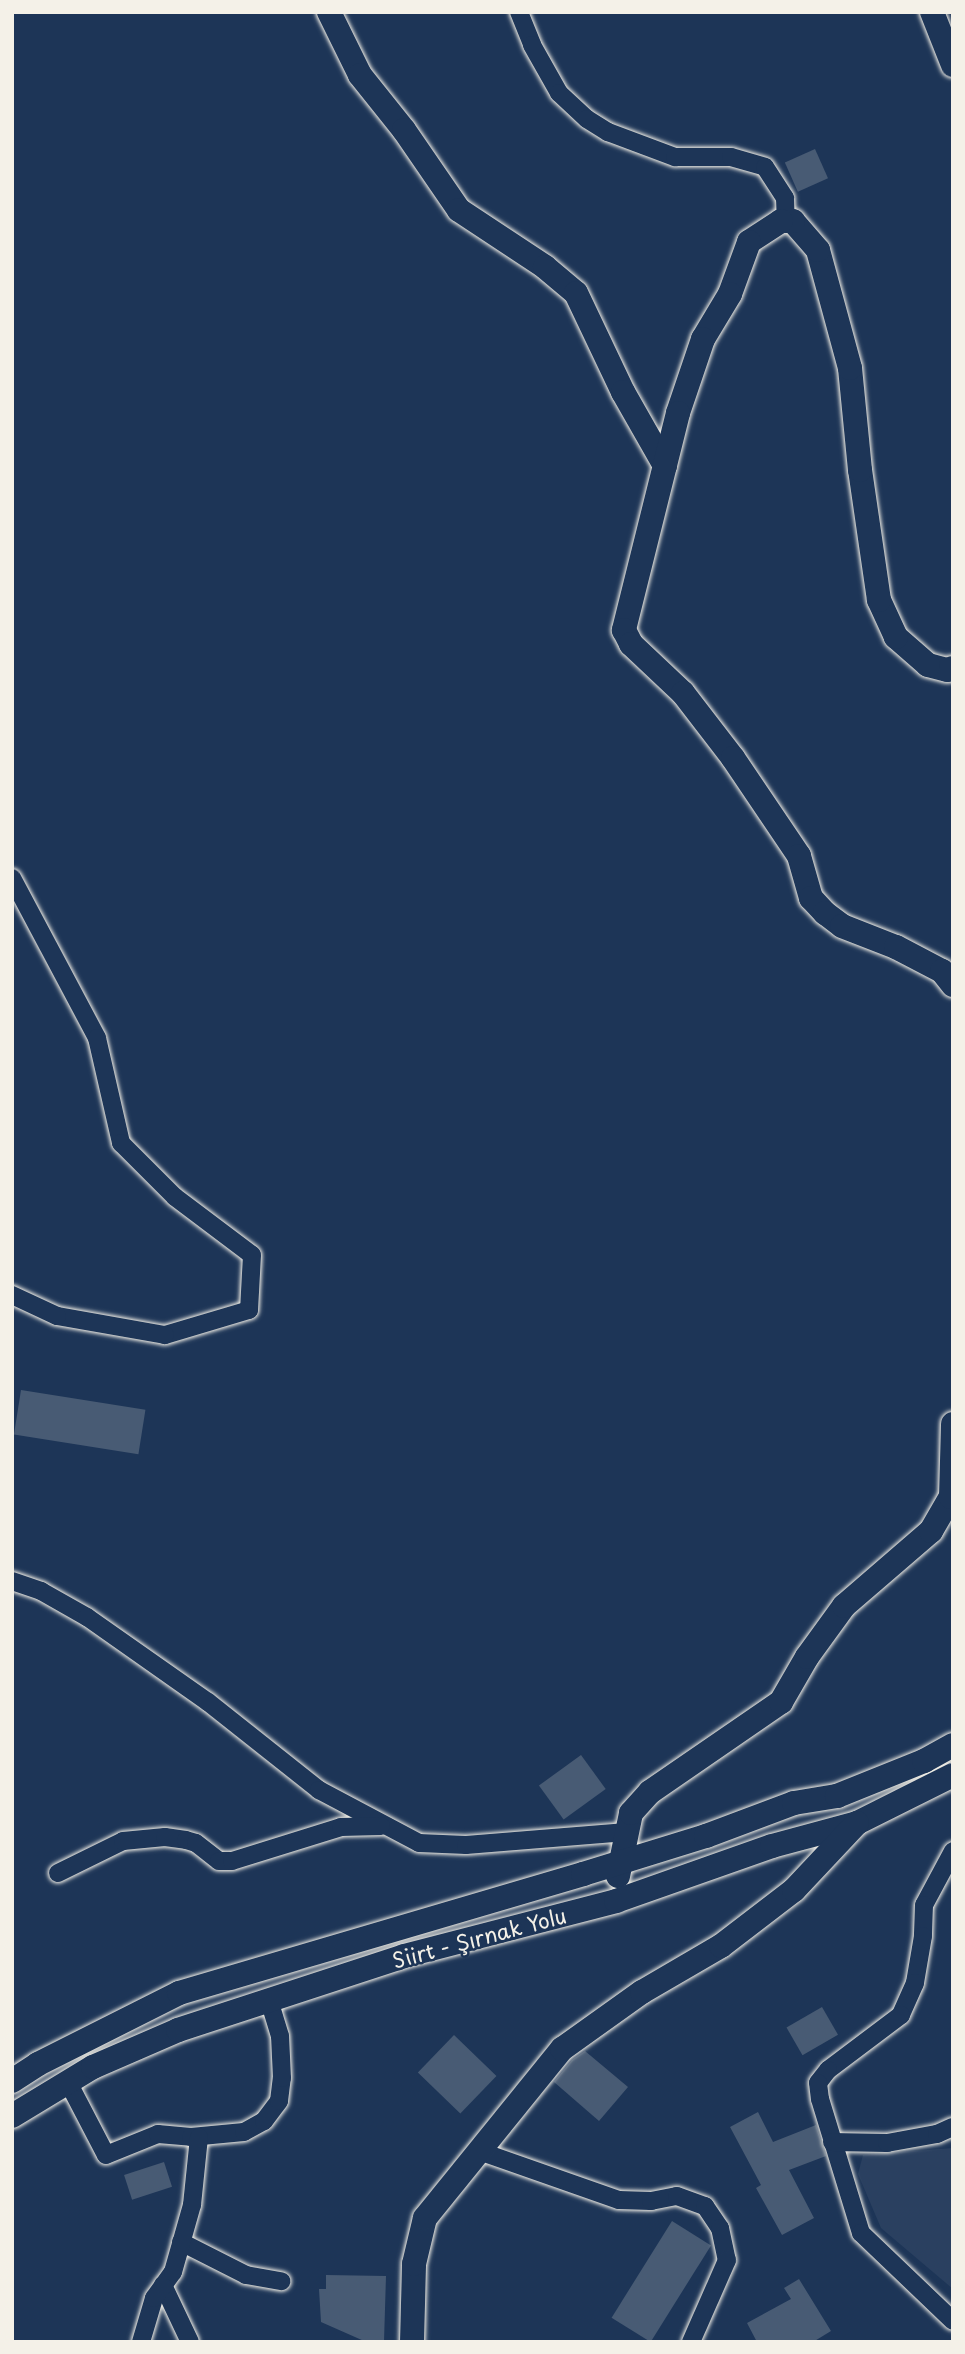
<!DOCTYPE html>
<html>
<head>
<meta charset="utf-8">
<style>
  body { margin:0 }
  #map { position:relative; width:965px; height:2354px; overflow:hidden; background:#1d3557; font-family:"Playpen Sans",sans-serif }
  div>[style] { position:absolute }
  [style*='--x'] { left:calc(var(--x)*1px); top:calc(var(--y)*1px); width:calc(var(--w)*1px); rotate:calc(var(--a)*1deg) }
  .built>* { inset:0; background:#2a4060 }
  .building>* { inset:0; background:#485b74; transform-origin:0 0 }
  .roads { filter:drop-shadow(0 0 2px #f4f1e8) drop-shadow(0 0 2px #f4f1e8) }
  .street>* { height:18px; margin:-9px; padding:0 9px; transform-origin:9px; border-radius:9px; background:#1d3557 }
  .secondary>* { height:24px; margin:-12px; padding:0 12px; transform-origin:12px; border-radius:12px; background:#1d3557 }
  span { translate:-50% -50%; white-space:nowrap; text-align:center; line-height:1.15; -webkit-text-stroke:5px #1d3557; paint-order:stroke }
  .street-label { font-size:21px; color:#f4f1e8 }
  .frame { position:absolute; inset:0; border:14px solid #f4f1e8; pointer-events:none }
</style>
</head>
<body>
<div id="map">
  <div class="built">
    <div style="clip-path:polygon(953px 2148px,953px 2289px,881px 2228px,858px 2174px,863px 2155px)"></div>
  </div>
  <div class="building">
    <div style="left:815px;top:149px;width:32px;height:33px;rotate:66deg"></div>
    <div style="left:21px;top:1390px;width:126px;height:45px;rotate:9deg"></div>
    <div style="left:581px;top:1755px;width:42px;height:52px;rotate:54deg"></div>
    <div style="left:822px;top:2007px;width:32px;height:41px;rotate:60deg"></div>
    <div style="left:454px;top:2035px;width:59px;height:52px;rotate:44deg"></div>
    <div style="clip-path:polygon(585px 2051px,628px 2087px,599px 2121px,554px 2082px,572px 2060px)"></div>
    <div style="clip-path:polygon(758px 2112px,773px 2142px,816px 2125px,826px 2156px,789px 2170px,814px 2218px,782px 2235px,756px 2188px,761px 2185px,730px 2127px)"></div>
    <div style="left:164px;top:2162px;width:26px;height:42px;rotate:72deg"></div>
    <div style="left:672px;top:2221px;width:46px;height:114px;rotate:32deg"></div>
    <div style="clip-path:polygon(326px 2275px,386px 2276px,384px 2342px,364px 2341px,321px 2322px,319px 2289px,326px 2289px)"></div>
    <div style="clip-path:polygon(799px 2279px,831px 2331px,813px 2342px,757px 2342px,747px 2323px,791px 2299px,784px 2288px)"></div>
  </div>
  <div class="roads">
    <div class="street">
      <div style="--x:519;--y:12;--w:35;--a:68"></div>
      <div style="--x:532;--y:45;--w:55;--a:60.6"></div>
      <div style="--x:559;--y:93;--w:38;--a:43"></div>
      <div style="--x:587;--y:119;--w:25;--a:32"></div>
      <div style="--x:608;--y:132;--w:72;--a:20.5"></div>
      <div style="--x:675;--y:157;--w:56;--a:0"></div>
      <div style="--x:731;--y:157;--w:35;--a:16"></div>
      <div style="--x:765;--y:167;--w:37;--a:57"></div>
      <div style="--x:785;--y:198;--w:23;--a:88"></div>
      <div style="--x:12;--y:878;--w:181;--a:62"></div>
      <div style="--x:97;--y:1038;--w:108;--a:77.1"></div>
      <div style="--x:121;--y:1143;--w:76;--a:45"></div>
      <div style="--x:175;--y:1197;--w:96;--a:37"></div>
      <div style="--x:252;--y:1255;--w:55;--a:93.1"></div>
      <div style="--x:249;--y:1310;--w:88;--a:163.4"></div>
      <div style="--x:165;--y:1335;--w:110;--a:-170"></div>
      <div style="--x:57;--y:1316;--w:50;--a:-155"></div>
      <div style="--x:12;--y:1581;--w:31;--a:19"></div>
      <div style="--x:41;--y:1591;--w:53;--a:29.5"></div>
      <div style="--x:87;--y:1617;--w:148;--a:35.1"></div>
      <div style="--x:208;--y:1702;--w:142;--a:38.4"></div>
      <div style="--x:319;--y:1790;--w:113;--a:27.9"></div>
      <div style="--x:419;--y:1843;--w:47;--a:2.4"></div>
      <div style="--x:466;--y:1845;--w:161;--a:-4.6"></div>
      <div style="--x:953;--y:1851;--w:61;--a:118.2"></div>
      <div style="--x:924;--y:1905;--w:31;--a:92"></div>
      <div style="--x:923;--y:1936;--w:48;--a:99.7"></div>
      <div style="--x:915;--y:1983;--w:35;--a:114"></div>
      <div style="--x:901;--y:2015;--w:91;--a:143"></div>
      <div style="--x:828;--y:2070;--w:16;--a:128"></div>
      <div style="--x:818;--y:2083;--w:16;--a:83"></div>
      <div style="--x:820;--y:2099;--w:140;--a:73"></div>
      <div style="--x:861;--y:2233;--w:127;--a:43.7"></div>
      <div style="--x:58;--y:1873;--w:72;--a:-26.2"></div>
      <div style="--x:123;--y:1841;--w:42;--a:-5.4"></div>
      <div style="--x:165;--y:1837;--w:21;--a:8"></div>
      <div style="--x:186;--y:1840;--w:10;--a:17"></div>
      <div style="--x:196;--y:1843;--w:29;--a:38"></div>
      <div style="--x:219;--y:1861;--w:13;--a:0"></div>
      <div style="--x:232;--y:1861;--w:114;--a:-17.3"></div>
      <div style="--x:341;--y:1827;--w:40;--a:-1.4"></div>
      <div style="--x:68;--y:2082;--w:82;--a:62.5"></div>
      <div style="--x:106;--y:2155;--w:56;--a:-22"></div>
      <div style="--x:158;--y:2134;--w:33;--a:5"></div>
      <div style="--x:191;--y:2137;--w:53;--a:-5.4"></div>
      <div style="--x:244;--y:2132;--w:23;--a:-29"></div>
      <div style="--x:264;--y:2121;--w:25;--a:-53"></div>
      <div style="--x:279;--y:2101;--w:23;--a:-83"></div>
      <div style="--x:282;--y:2078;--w:42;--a:-92.7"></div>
      <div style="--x:280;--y:2036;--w:38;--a:-107"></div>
      <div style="--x:832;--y:2142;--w:55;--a:1"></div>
      <div style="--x:887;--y:2143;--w:51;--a:-10.2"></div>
      <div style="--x:937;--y:2134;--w:17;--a:-24"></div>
      <div style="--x:479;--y:2151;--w:148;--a:19.3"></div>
      <div style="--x:619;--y:2200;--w:32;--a:2"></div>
      <div style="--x:651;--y:2201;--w:26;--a:-11"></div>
      <div style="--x:677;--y:2196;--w:30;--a:20"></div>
      <div style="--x:705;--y:2206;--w:27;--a:56"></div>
      <div style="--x:720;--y:2228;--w:33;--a:78"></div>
      <div style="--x:727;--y:2260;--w:90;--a:113.7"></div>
      <div style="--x:181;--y:2242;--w:73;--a:26.9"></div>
      <div style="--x:246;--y:2275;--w:36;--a:10"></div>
      <div style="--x:163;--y:2285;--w:63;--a:64.7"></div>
      <div style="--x:141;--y:2342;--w:46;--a:-73.5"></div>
      <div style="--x:154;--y:2298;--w:32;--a:-54"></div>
      <div style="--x:173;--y:2272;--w:70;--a:-74.2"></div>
      <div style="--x:192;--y:2205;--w:68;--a:-84.1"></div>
    </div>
    <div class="secondary">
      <div style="--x:329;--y:12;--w:70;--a:63.8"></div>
      <div style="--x:360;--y:75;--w:70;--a:51.3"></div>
      <div style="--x:404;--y:130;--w:97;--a:55.5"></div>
      <div style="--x:459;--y:210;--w:103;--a:33.5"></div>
      <div style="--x:545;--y:267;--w:40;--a:40"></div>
      <div style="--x:576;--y:293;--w:110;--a:64.6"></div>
      <div style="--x:623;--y:392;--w:85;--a:60.4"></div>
      <div style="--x:932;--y:12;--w:57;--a:68.4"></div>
      <div style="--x:953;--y:668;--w:6;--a:162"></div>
      <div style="--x:947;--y:670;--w:20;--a:-165"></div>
      <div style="--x:928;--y:665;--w:43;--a:-138.8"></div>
      <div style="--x:896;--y:637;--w:41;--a:-114.7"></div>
      <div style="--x:879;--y:600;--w:131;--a:-98.3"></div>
      <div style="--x:860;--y:470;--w:102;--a:-95.6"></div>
      <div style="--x:850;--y:368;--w:122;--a:-105.2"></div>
      <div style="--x:818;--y:250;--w:38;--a:-131"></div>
      <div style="--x:793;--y:221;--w:12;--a:180"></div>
      <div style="--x:781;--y:221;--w:38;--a:147"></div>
      <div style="--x:749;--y:242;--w:55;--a:110.1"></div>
      <div style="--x:730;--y:294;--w:52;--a:121"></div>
      <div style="--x:703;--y:339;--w:78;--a:108.7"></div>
      <div style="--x:678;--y:413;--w:224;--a:104"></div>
      <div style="--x:624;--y:630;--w:16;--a:63"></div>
      <div style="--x:631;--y:644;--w:71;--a:43.3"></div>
      <div style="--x:683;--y:693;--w:82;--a:52.4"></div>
      <div style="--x:733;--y:758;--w:118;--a:56"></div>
      <div style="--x:799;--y:856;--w:44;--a:74.1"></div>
      <div style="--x:811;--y:898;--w:21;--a:47"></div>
      <div style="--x:825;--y:913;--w:21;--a:37"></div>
      <div style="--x:842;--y:926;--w:58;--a:21.3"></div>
      <div style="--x:896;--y:947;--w:52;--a:27.6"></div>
      <div style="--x:942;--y:971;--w:18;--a:52"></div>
      <div style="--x:618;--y:1876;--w:64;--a:-78.3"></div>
      <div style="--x:631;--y:1813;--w:28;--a:-48"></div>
      <div style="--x:650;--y:1792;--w:159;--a:-34.5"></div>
      <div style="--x:781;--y:1702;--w:52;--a:-60"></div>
      <div style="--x:807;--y:1657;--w:63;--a:-54"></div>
      <div style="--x:844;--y:1606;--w:115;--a:-40.8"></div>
      <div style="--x:931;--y:1531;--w:39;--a:-60"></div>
      <div style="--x:951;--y:1497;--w:73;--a:-88.4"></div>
      <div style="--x:12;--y:2081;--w:31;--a:-33"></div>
      <div style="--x:38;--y:2064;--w:158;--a:-26.7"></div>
      <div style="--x:179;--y:1993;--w:421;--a:-16.4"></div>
      <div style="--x:583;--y:1874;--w:129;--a:-17.2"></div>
      <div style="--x:706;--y:1836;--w:94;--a:-20.6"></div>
      <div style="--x:794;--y:1803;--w:44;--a:-9.2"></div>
      <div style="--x:837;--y:1796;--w:94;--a:-21.9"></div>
      <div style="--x:924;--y:1761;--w:33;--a:-29"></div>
      <div style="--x:12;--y:2116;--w:95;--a:-31.2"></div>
      <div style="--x:93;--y:2067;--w:93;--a:-23.5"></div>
      <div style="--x:178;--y:2030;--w:238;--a:-18.1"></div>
      <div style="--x:404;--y:1956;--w:219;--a:-14.5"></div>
      <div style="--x:616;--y:1901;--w:165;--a:-19.4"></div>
      <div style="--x:772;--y:1846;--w:88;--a:-15.1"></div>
      <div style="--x:857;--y:1823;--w:107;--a:-26.6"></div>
      <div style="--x:412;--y:2342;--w:78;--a:-88.5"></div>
      <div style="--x:414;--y:2264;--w:47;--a:-76.6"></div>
      <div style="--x:425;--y:2218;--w:218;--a:-51"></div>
      <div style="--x:562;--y:2049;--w:98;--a:-35.5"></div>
      <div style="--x:642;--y:1992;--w:91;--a:-30.2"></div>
      <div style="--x:721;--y:1946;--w:92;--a:-37.5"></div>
      <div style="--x:794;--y:1890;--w:92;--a:-46.8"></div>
    </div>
  </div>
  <div class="street-label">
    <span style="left:479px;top:1937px;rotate:-15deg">Siirt - Şırnak Yolu</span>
  </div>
  <div class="frame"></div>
</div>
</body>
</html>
